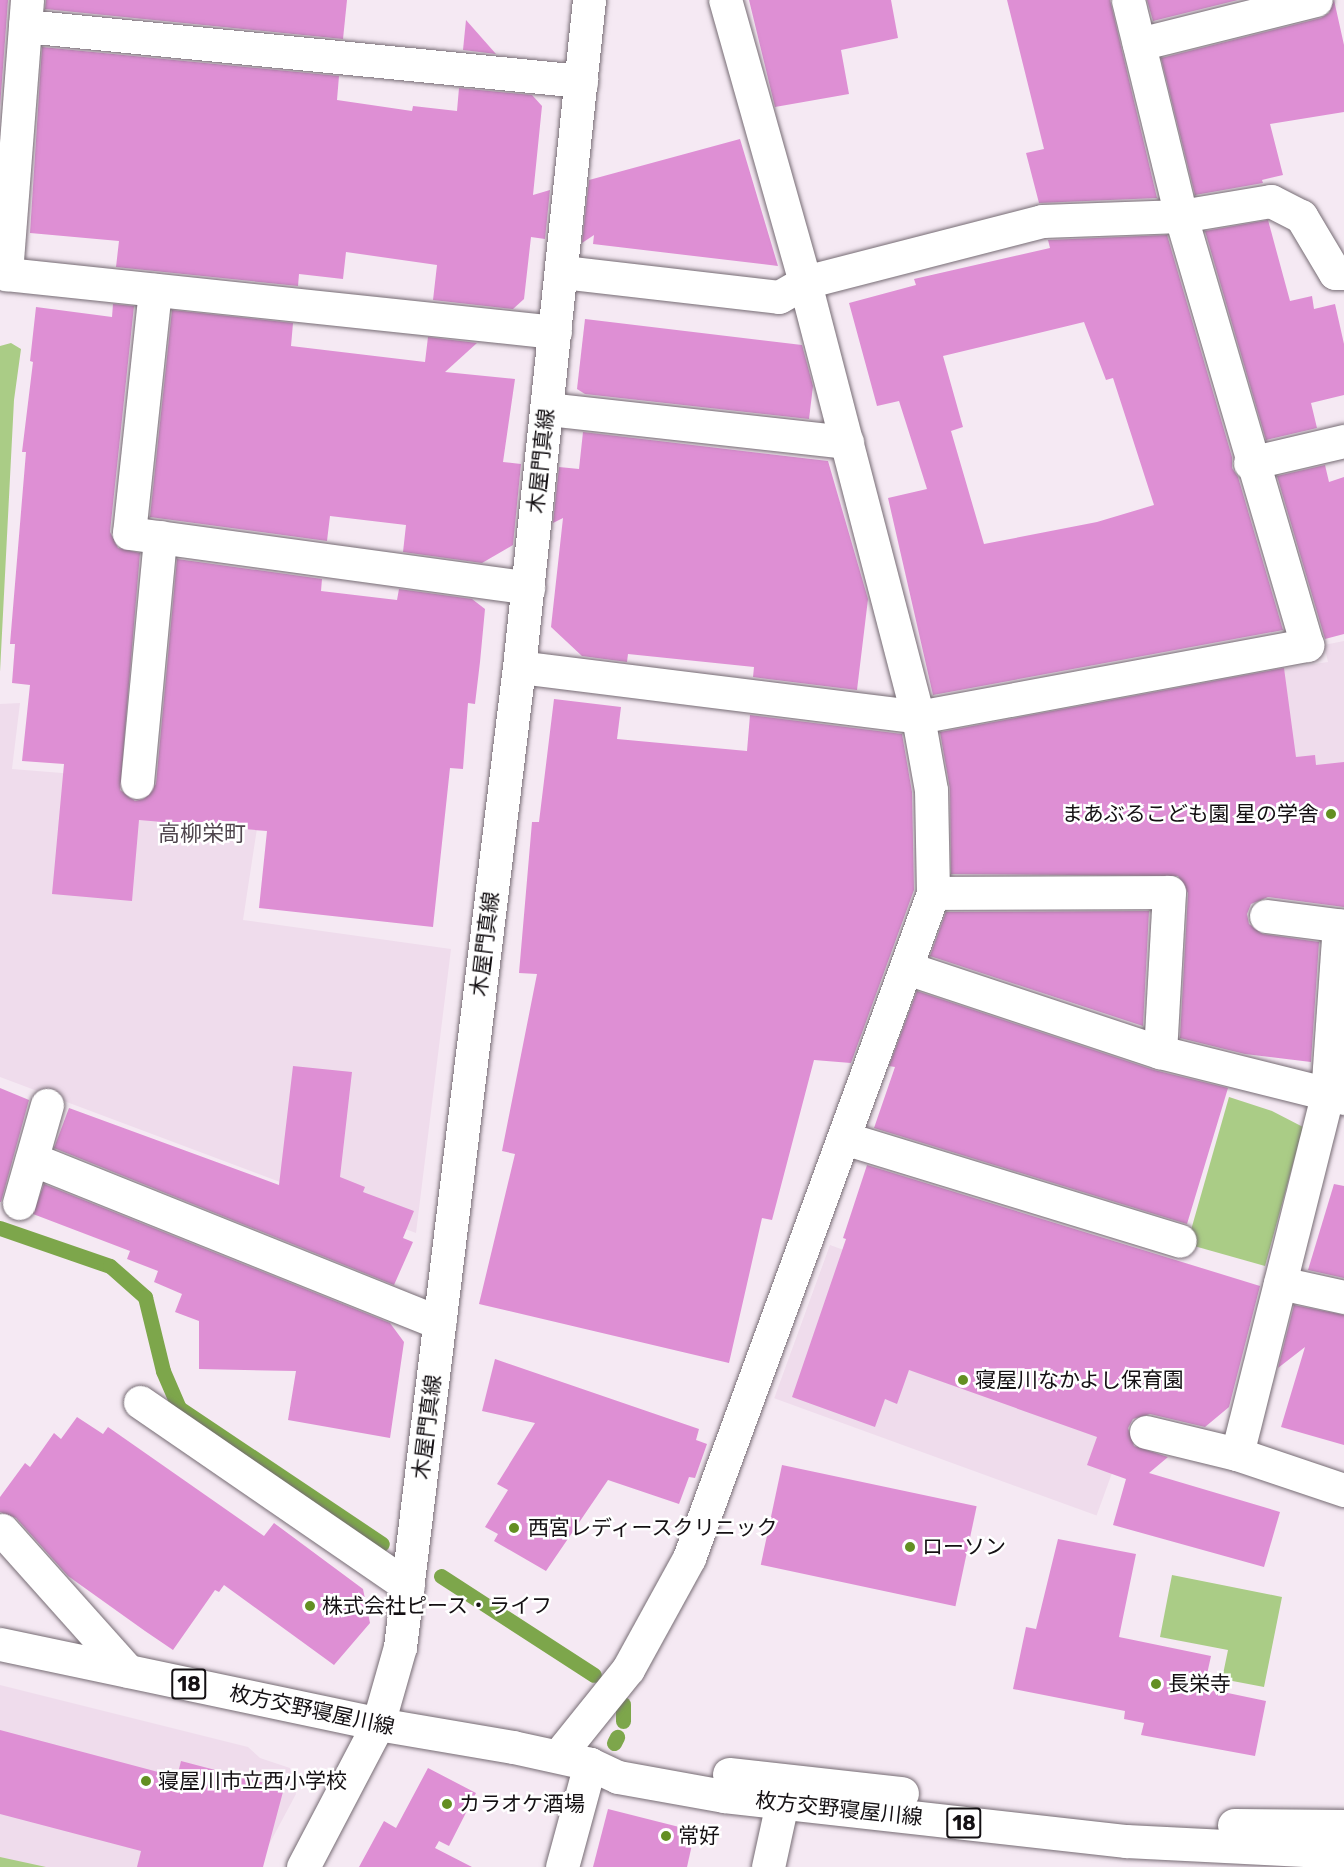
<!DOCTYPE html>
<html>
<head>
<meta charset="utf-8">
<style>
  body { margin:0 }
  #map { position:relative; width:1344px; height:1867px; overflow:hidden; background:#f5e9f3; font-family:Rubik,"Noto Sans JP",sans-serif }
  div>[style] { position:absolute }
  [style*='--x'] { left:calc(var(--x)*1px); top:calc(var(--y)*1px); width:calc(var(--w)*1px); rotate:calc(var(--a)*1deg) }
  .built>* { inset:0; background:#efdcec; transform-origin:0 0 }
  .green>* { inset:0; background:#aacc86 }
  .stream>* { height:15px; margin:-7.5px; padding:0 7.5px; transform-origin:7.5px; border-radius:7.5px; background:#7da64b }
  .building>* { inset:0; background:#de8fd4; transform-origin:0 0 }
  .roads { filter:drop-shadow(0 0 2px #766c74) drop-shadow(0 0 2px #766c74) }
  .minor>* { height:33px; margin:-16.5px; padding:0 16.5px; transform-origin:16.5px; border-radius:16.5px; background:#fff }
  .major>* { height:33px; margin:-16.5px; padding:0 16.5px; transform-origin:16.5px; border-radius:16.5px; background:#fff }
  .dots>* { width:16px; height:16px; translate:-50% -50%; box-sizing:border-box; border:3px solid #fff; border-radius:50% }
  span { translate:-50% -50%; white-space:nowrap; text-align:center; line-height:1.15; -webkit-text-stroke:5px #fff; paint-order:stroke }
  .shield-label span { padding:2px 4px; background:#fff; border:2px solid; border-radius:4px; -webkit-text-stroke-width:0 }
  .shield-label { font-size:20px; color:#141013; font-weight:700 }
  .street-label { font-size:21px; color:#141013 }
  .poi-label { font-size:21px; color:#141013 }
  .right { translate:-100% -50%; text-align:right }
  .left { translate:0 -50%; text-align:left }
  .neighbourhood-label { font-size:22px; color:#50464e }
</style>
</head>
<body>
<div id="map">
  <div class="built">
    <div style="clip-path:polygon(1344px 641px,1344px 852px,1193px 785px,1180px 684px,1328px 662px,1324px 645px)"></div>
    <div style="clip-path:polygon(20px 703px,12px 769px,263px 789px,243px 920px,451px 949px,416px 1233px,0 1077px,0 704px)"></div>
    <div style="left:830px;top:1245px;width:343px;height:163px;rotate:20deg"></div>
    <div style="clip-path:polygon(0 1685px,248px 1747px,260px 1758px,290px 1768px,296px 1794px,257px 1867px,0 1867px)"></div>
  </div>
  <div class="green">
    <div style="clip-path:polygon(11px 343px,21px 349px,14px 400px,0 672px,0 346px)"></div>
    <div style="clip-path:polygon(1229px 1097px,1272px 1111px,1303px 1127px,1265px 1266px,1187px 1244px)"></div>
    <div style="clip-path:polygon(1172px 1575px,1282px 1597px,1264px 1687px,1222px 1679px,1228px 1650px,1160px 1637px)"></div>
    <div style="clip-path:polygon(0 1857px,46px 1867px,0 1867px)"></div>
  </div>
  <div class="stream">
    <div style="--x:0;--y:1228;--w:116;--a:19.1"></div>
    <div style="--x:110;--y:1266;--w:47;--a:41.5"></div>
    <div style="--x:145;--y:1297;--w:76;--a:76.3"></div>
    <div style="--x:163;--y:1371;--w:40;--a:66.6"></div>
    <div style="--x:179;--y:1408;--w:244;--a:33.8"></div>
    <div style="--x:441;--y:1576;--w:182;--a:32.9"></div>
    <div style="--x:623;--y:1704;--w:17;--a:90"></div>
    <div style="--x:614;--y:1743;--w:7;--a:-63"></div>
  </div>
  <div class="building">
    <div style="clip-path:polygon(0 0,8px 0,0 107px)"></div>
    <div style="clip-path:polygon(46px 0,347px 0,343px 39px,45px 9px)"></div>
    <div style="clip-path:polygon(749px 0,891px 0,898px 38px,841px 50px,849px 94px,775px 107px)"></div>
    <div style="clip-path:polygon(1007px 0,1110px 0,1157px 198px,1039px 203px,1026px 153px,1044px 149px)"></div>
    <div style="clip-path:polygon(1147px 0,1238px 0,1153px 21px)"></div>
    <div style="clip-path:polygon(1334px 0,1344px 45px,1344px 112px,1270px 124px,1283px 175px,1262px 180px,1263px 183px,1195px 195px,1161px 58px,1321px 18px,1329px 13px)"></div>
    <div style="clip-path:polygon(466px 20px,496px 54px,463px 50px)"></div>
    <div style="clip-path:polygon(42px 47px,339px 76px,337px 100px,412px 111px,413px 106px,457px 111px,459px 88px,532px 95px,542px 106px,533px 195px,550px 190px,545px 239px,531px 237px,524px 299px,513px 309px,433px 300px,437px 265px,346px 252px,343px 279px,299px 274px,298px 286px,116px 267px,119px 241px,30px 233px)"></div>
    <div style="clip-path:polygon(740px 139px,778px 266px,593px 244px,594px 235px,582px 243px,589px 180px)"></div>
    <div style="clip-path:polygon(1268px 220px,1290px 301px,1312px 296px,1314px 309px,1335px 304px,1344px 344px,1344px 395px,1311px 403px,1317px 428px,1266px 440px,1205px 231px)"></div>
    <div style="clip-path:polygon(evenodd,1167px 235px,1232px 457px,1232px 468px,1238px 477px,1283px 630px,933px 695px,888px 498px,927px 489px,899px 401px,877px 406px,849px 303px,916px 285px,914px 279px,1050px 248px,1048px 240px,1167px 235px,1084px 322px,1106px 380px,1113px 378px,1154px 505px,1097px 522px,984px 544px,951px 431px,963px 427px,943px 356px,1084px 322px)"></div>
    <div style="clip-path:polygon(113px 304px,134px 306px,110px 532px,118px 548px,140px 553px,120px 790px,135px 801px,144px 799px,156px 784px,177px 559px,322px 579px,321px 591px,397px 600px,399px 589px,472px 599px,485px 609px,480px 662px,475px 704px,468px 703px,463px 769px,450px 768px,433px 927px,259px 908px,267px 831px,139px 820px,132px 901px,52px 894px,64px 764px,22px 761px,30px 685px,12px 683px,15px 644px,10px 644px,26px 452px,22px 452px,33px 362px,30px 361px,36px 307px,112px 317px)"></div>
    <div style="clip-path:polygon(172px 310px,293px 323px,291px 346px,425px 362px,428px 337px,477px 343px,445px 372px,515px 379px,503px 462px,521px 464px,513px 545px,482px 563px,403px 552px,406px 525px,330px 516px,327px 541px,150px 517px)"></div>
    <div style="clip-path:polygon(585px 319px,802px 345px,813px 386px,809px 419px,585px 394px,577px 389px)"></div>
    <div style="clip-path:polygon(583px 432px,828px 461px,868px 599px,857px 690px,753px 677px,754px 667px,628px 654px,627px 662px,582px 656px,551px 627px,563px 518px,553px 523px,559px 467px,579px 469px)"></div>
    <div style="clip-path:polygon(1325px 465px,1329px 482px,1344px 477px,1344px 634px,1325px 639px,1277px 476px)"></div>
    <div style="clip-path:polygon(1284px 668px,1296px 757px,1315px 755px,1316px 765px,1344px 762px,1344px 907px,1268px 897px,1251px 904px,1247px 914px,1249px 924px,1263px 934px,1319px 942px,1311px 1062px,1245px 1054px,1180px 1038px,1188px 893px,1178px 876px,951px 874px,950px 789px,940px 732px)"></div>
    <div style="clip-path:polygon(554px 699px,621px 707px,617px 739px,747px 751px,750px 715px,902px 734px,912px 792px,914px 890px,851px 1063px,814px 1060px,772px 1220px,762px 1218px,729px 1363px,479px 1304px,515px 1154px,502px 1151px,537px 974px,519px 973px,532px 822px,539px 822px)"></div>
    <div style="clip-path:polygon(1149px 911px,1143px 1026px,930px 956px,946px 912px)"></div>
    <div style="clip-path:polygon(917px 991px,1154px 1070px,1228px 1088px,1187px 1224px,874px 1128px,895px 1067px,889px 1066px)"></div>
    <div style="clip-path:polygon(293px 1066px,352px 1072px,340px 1177px,365px 1187px,363px 1192px,414px 1211px,403px 1238px,413px 1242px,394px 1285px,54px 1148px,69px 1108px,279px 1185px)"></div>
    <div style="clip-path:polygon(0 1088px,29px 1100px,1px 1202px,0 1202px)"></div>
    <div style="clip-path:polygon(867px 1165px,1260px 1286px,1229px 1407px,1205px 1427px,1150px 1414px,1133px 1419px,1128px 1428px,1134px 1446px,1168px 1457px,1149px 1473px,1280px 1512px,1264px 1567px,1113px 1525px,1126px 1479px,1087px 1465px,1097px 1437px,909px 1370px,897px 1404px,885px 1399px,875px 1427px,792px 1397px,846px 1239px,843px 1238px)"></div>
    <div style="clip-path:polygon(44px 1184px,390px 1323px,404px 1342px,390px 1438px,288px 1420px,296px 1371px,199px 1369px,199px 1321px,175px 1312px,182px 1294px,154px 1282px,158px 1271px,127px 1259px,130px 1251px,33px 1214px)"></div>
    <div style="clip-path:polygon(1334px 1184px,1344px 1186px,1344px 1278px,1308px 1270px)"></div>
    <div style="clip-path:polygon(1294px 1305px,1344px 1315px,1344px 1445px,1281px 1427px,1305px 1347px,1278px 1368px)"></div>
    <div style="clip-path:polygon(495px 1359px,699px 1429px,696px 1440px,707px 1444px,695px 1478px,689px 1477px,679px 1504px,608px 1480px,546px 1571px,494px 1541px,498px 1534px,485px 1527px,508px 1490px,497px 1484px,535px 1423px,482px 1411px)"></div>
    <div style="clip-path:polygon(77px 1417px,103px 1434px,108px 1427px,264px 1536px,274px 1523px,363px 1589px,370px 1623px,334px 1665px,224px 1585px,219px 1592px,215px 1590px,173px 1650px,145px 1631px,68px 1576px,16px 1518px,0 1512px,0 1497px,25px 1463px,30px 1467px,54px 1433px,61px 1439px)"></div>
    <div style="left:782px;top:1465px;width:199px;height:102px;rotate:12deg"></div>
    <div style="clip-path:polygon(1058px 1539px,1136px 1554px,1119px 1637px,1211px 1656px,1204px 1688px,1266px 1701px,1255px 1756px,1141px 1735px,1144px 1723px,1124px 1719px,1125px 1711px,1013px 1689px,1026px 1627px,1036px 1629px)"></div>
    <div style="clip-path:polygon(0 1730px,177px 1777px,181px 1761px,284px 1788px,263px 1867px,137px 1867px,141px 1851px,0 1814px)"></div>
    <div style="clip-path:polygon(428px 1768px,476px 1793px,449px 1846px,439px 1841px,435px 1848px,472px 1867px,359px 1867px,384px 1821px,396px 1828px)"></div>
    <div style="clip-path:polygon(608px 1809px,695px 1831px,687px 1867px,593px 1867px)"></div>
  </div>
  <div class="roads">
    <div class="minor">
      <div style="--x:27;--y:0;--w:275;--a:94.4"></div>
      <div style="--x:6;--y:274;--w:552;--a:6.03"></div>
      <div style="--x:25;--y:26;--w:559;--a:5.65"></div>
      <div style="--x:1139;--y:44;--w:182;--a:-14"></div>
      <div style="--x:563;--y:272;--w:217;--a:6.6"></div>
      <div style="--x:779;--y:297;--w:30;--a:-30"></div>
      <div style="--x:805;--y:282;--w:245;--a:-14.4"></div>
      <div style="--x:1042;--y:221;--w:139;--a:-2.1"></div>
      <div style="--x:1181;--y:216;--w:91;--a:-9.5"></div>
      <div style="--x:1271;--y:201;--w:34;--a:27"></div>
      <div style="--x:1301;--y:216;--w:66;--a:59.2"></div>
      <div style="--x:1335;--y:273;--w:9;--a:0"></div>
      <div style="--x:155;--y:290;--w:244;--a:96.1"></div>
      <div style="--x:129;--y:533;--w:403;--a:7.8"></div>
      <div style="--x:547;--y:409;--w:302;--a:6.3"></div>
      <div style="--x:1250;--y:463;--w:97;--a:-13.2"></div>
      <div style="--x:519;--y:667;--w:402;--a:7.1"></div>
      <div style="--x:918;--y:717;--w:396;--a:-10.5"></div>
      <div style="--x:1307;--y:645;--w:447;--a:-106.4"></div>
      <div style="--x:1181;--y:216;--w:222;--a:-103.8"></div>
      <div style="--x:137;--y:782;--w:246;--a:-84.6"></div>
      <div style="--x:933;--y:893;--w:236;--a:-0.2"></div>
      <div style="--x:1169;--y:892;--w:160;--a:93.2"></div>
      <div style="--x:1266;--y:916;--w:79;--a:7.3"></div>
      <div style="--x:907;--y:968;--w:267;--a:18.4"></div>
      <div style="--x:1160;--y:1052;--w:190;--a:14"></div>
      <div style="--x:844;--y:1138;--w:351;--a:17"></div>
      <div style="--x:32;--y:1159;--w:439;--a:21.9"></div>
      <div style="--x:19;--y:1203;--w:102;--a:-74.1"></div>
      <div style="--x:1280;--y:1283;--w:66;--a:12.3"></div>
      <div style="--x:140;--y:1402;--w:325;--a:34.5"></div>
      <div style="--x:1146;--y:1432;--w:94;--a:13.6"></div>
      <div style="--x:1237;--y:1454;--w:113;--a:18.6"></div>
      <div style="--x:1237;--y:1454;--w:369;--a:-75.9"></div>
      <div style="--x:1327;--y:1096;--w:171;--a:-86"></div>
      <div style="--x:2;--y:1530;--w:189;--a:48.2"></div>
      <div style="--x:558;--y:1756;--w:112;--a:-51.2"></div>
      <div style="--x:628;--y:1669;--w:127;--a:-61.2"></div>
      <div style="--x:689;--y:1558;--w:708;--a:-69.85"></div>
      <div style="--x:933;--y:893;--w:103;--a:-91.1"></div>
      <div style="--x:931;--y:790;--w:74;--a:-100.1"></div>
      <div style="--x:918;--y:717;--w:449;--a:-104.6"></div>
      <div style="--x:805;--y:282;--w:293;--a:-105.8"></div>
      <div style="--x:562;--y:1867;--w:107;--a:-74.8"></div>
      <div style="--x:768;--y:1867;--w:66;--a:-77.7"></div>
    </div>
    <div class="major">
      <div style="--x:0;--y:1644;--w:386;--a:11.9"></div>
      <div style="--x:378;--y:1724;--w:137;--a:9.7"></div>
      <div style="--x:513;--y:1747;--w:79;--a:12.4"></div>
      <div style="--x:590;--y:1764;--w:31;--a:25"></div>
      <div style="--x:618;--y:1777;--w:108;--a:10.2"></div>
      <div style="--x:724;--y:1796;--w:405;--a:6.4"></div>
      <div style="--x:1126;--y:1841;--w:218;--a:2.9"></div>
      <div style="--x:729;--y:1774;--w:174;--a:6.3"></div>
      <div style="--x:1234;--y:1825;--w:110;--a:0.5"></div>
      <div style="--x:303;--y:1867;--w:161;--a:-62.3"></div>
      <div style="--x:378;--y:1724;--w:80;--a:-74.1"></div>
      <div style="--x:400;--y:1647;--w:987;--a:-83.08"></div>
      <div style="--x:519;--y:667;--w:671;--a:-84.01"></div>
    </div>
  </div>
  <div class="dots">
    <div style="left:1331px;top:814px;background:#638f22"></div>
    <div style="left:963px;top:1380px;background:#638f22"></div>
    <div style="left:514px;top:1528px;background:#638f22"></div>
    <div style="left:910px;top:1547px;background:#638f22"></div>
    <div style="left:310px;top:1606px;background:#638f22"></div>
    <div style="left:1156px;top:1684px;background:#638f22"></div>
    <div style="left:146px;top:1781px;background:#638f22"></div>
    <div style="left:447px;top:1804px;background:#638f22"></div>
    <div style="left:666px;top:1836px;background:#638f22"></div>
  </div>
  <div class="shield-label">
    <span style="left:189px;top:1684px">18</span>
    <span style="left:964px;top:1823px">18</span>
  </div>
  <div class="street-label">
    <span style="left:541px;top:461px;rotate:-84deg">木屋門真線</span>
    <span style="left:485px;top:944px;rotate:-83deg">木屋門真線</span>
    <span style="left:427px;top:1427px;rotate:-83deg">木屋門真線</span>
    <span style="left:312px;top:1710px;rotate:12deg">枚方交野寝屋川線</span>
    <span style="left:839px;top:1809px;rotate:6deg">枚方交野寝屋川線</span>
  </div>
  <div class="poi-label">
    <span class="right" style="left:1319px;top:814px">まあぶるこども園 星の学舎</span>
    <span class="left" style="left:975px;top:1380px">寝屋川なかよし保育園</span>
    <span class="left" style="left:528px;top:1528px">西宮レディースクリニック</span>
    <span class="left" style="left:922px;top:1547px">ローソン</span>
    <span class="left" style="left:322px;top:1606px">株式会社ピース・ライフ</span>
    <span class="left" style="left:1168px;top:1684px">長栄寺</span>
    <span class="left" style="left:158px;top:1781px">寝屋川市立西小学校</span>
    <span class="left" style="left:459px;top:1804px">カラオケ酒場</span>
    <span class="left" style="left:678px;top:1836px">常好</span>
  </div>
  <div class="neighbourhood-label">
    <span style="left:202px;top:834px">高柳栄町</span>
  </div>
</div>
</body>
</html>
